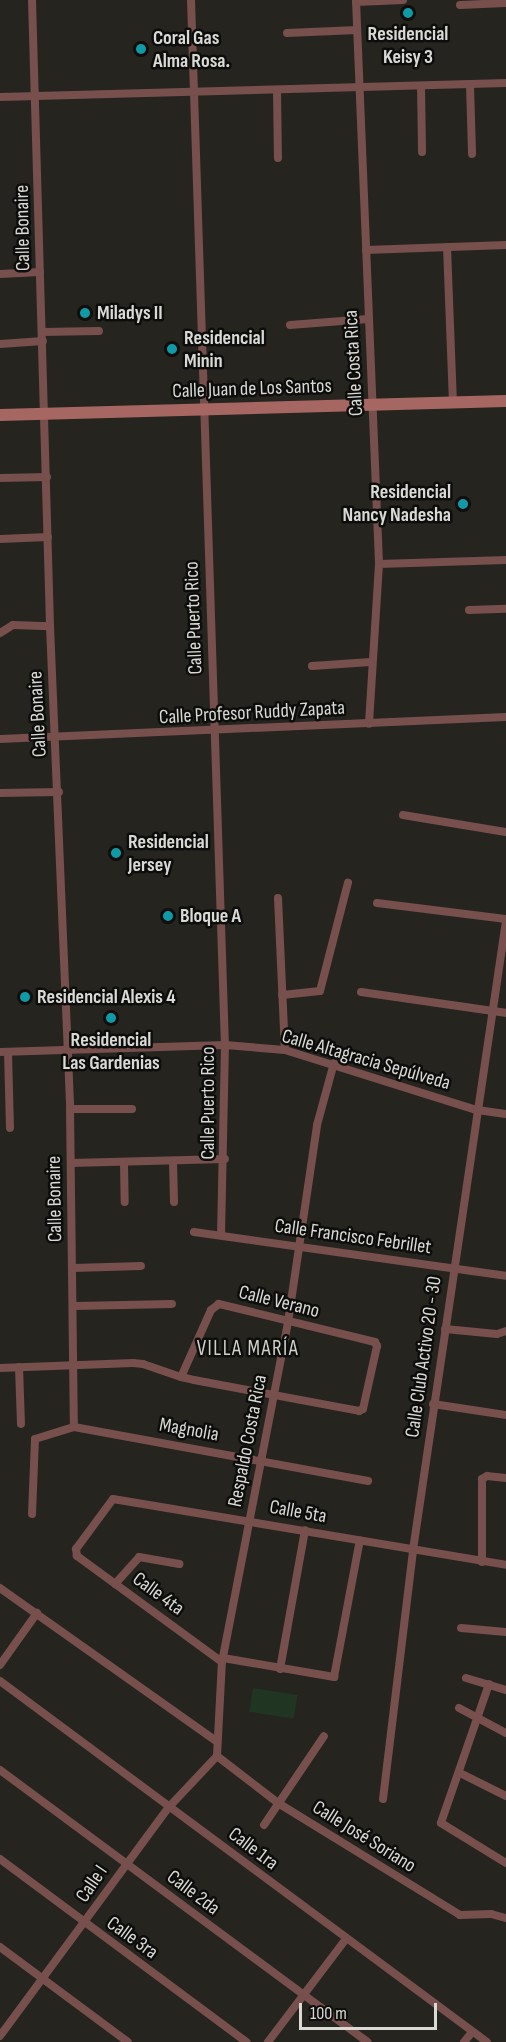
<!DOCTYPE html>
<html>
<head>
<meta charset="utf-8">
<style>
  body { margin:0 }
  #map { position:relative; width:506px; height:2042px; overflow:hidden; background:#25241f; font-family:"Sofia Sans Condensed",sans-serif }
  div>[style] { position:absolute }
  [style*='--x'] { left:calc(var(--x)*1px); top:calc(var(--y)*1px); width:calc(var(--w)*1px); rotate:calc(var(--a)*1deg) }
  .green>* { inset:0; background:#203623; transform-origin:0 0 }
  .street>* { height:8px; margin:-4px; padding:0 4px; transform-origin:4px; border-radius:4px; background:#774f4c }
  .secondary>* { height:12px; margin:-6px; padding:0 6px; transform-origin:6px; border-radius:6px; background:#a66662 }
  .dots>* { width:16px; height:16px; translate:-50% -50%; box-sizing:border-box; border:3px solid #0d0d0b; border-radius:50% }
  span { translate:-50% -50%; white-space:nowrap; text-align:center; line-height:1.15; -webkit-text-stroke:5px #0d0d0b; paint-order:stroke }
  .poi-label { font-size:20px; color:#d9d9d6; font-weight:700 }
  .left { translate:0 -50%; text-align:left }
  .right { translate:-100% -50%; text-align:right }
  .street-label { font-size:20px; color:#d9d9d6 }
  .neighbourhood-label { font-size:21px; color:#d1d0ca; letter-spacing:1.5px }
  .scale { position:absolute; left:299px; top:2003px; width:138px; height:27px; box-sizing:border-box; border:3px solid #d9d9d6; border-top:0; padding-left:8px; font-size:18px; line-height:21px; white-space:nowrap; color:#d9d9d6; -webkit-text-stroke:4px #0d0d0b; paint-order:stroke }
</style>
</head>
<body>
<div id="map">
  <div class="green">
    <div style="left:253px;top:1688px;width:45px;height:24px;rotate:9deg"></div>
  </div>
  <div class="street">
    <div style="--x:32;--y:0;--w:626;--a:88.35"></div>
    <div style="--x:50;--y:626;--w:483;--a:87.6"></div>
    <div style="--x:70;--y:1109;--w:318;--a:89.3"></div>
    <div style="--x:191;--y:0;--w:1046;--a:88.14"></div>
    <div style="--x:225;--y:1045;--w:189;--a:91.2"></div>
    <div style="--x:356;--y:0;--w:564;--a:87.66"></div>
    <div style="--x:379;--y:564;--w:160;--a:93.6"></div>
    <div style="--x:356;--y:2;--w:47;--a:-2.4"></div>
    <div style="--x:460;--y:5;--w:46;--a:-2.5"></div>
    <div style="--x:287;--y:33;--w:70;--a:-2.5"></div>
    <div style="--x:470;--y:85;--w:69;--a:88.3"></div>
    <div style="--x:421;--y:86;--w:66;--a:89.1"></div>
    <div style="--x:277;--y:90;--w:68;--a:89.2"></div>
    <div style="--x:0;--y:97;--w:506;--a:-1.58"></div>
    <div style="--x:447;--y:247;--w:156;--a:87.8"></div>
    <div style="--x:366;--y:250;--w:140;--a:-2"></div>
    <div style="--x:0;--y:274;--w:40;--a:-2.9"></div>
    <div style="--x:290;--y:325;--w:78;--a:-4.4"></div>
    <div style="--x:42;--y:332;--w:57;--a:-1"></div>
    <div style="--x:0;--y:344;--w:43;--a:-4"></div>
    <div style="--x:0;--y:478;--w:47;--a:-1.2"></div>
    <div style="--x:0;--y:539;--w:48;--a:-2.4"></div>
    <div style="--x:379;--y:564;--w:127;--a:-1.8"></div>
    <div style="--x:469;--y:610;--w:37;--a:-2"></div>
    <div style="--x:0;--y:633;--w:15;--a:-32"></div>
    <div style="--x:13;--y:625;--w:37;--a:2"></div>
    <div style="--x:312;--y:666;--w:59;--a:-3.9"></div>
    <div style="--x:0;--y:739;--w:506;--a:-2.49"></div>
    <div style="--x:0;--y:793;--w:59;--a:-1"></div>
    <div style="--x:403;--y:815;--w:104;--a:9.4"></div>
    <div style="--x:278;--y:898;--w:152;--a:87.4"></div>
    <div style="--x:377;--y:903;--w:130;--a:7.1"></div>
    <div style="--x:361;--y:992;--w:147;--a:8.2"></div>
    <div style="--x:282;--y:995;--w:38;--a:-6"></div>
    <div style="--x:320;--y:991;--w:112;--a:-75.5"></div>
    <div style="--x:0;--y:1052;--w:225;--a:-1.8"></div>
    <div style="--x:225;--y:1045;--w:60;--a:4.8"></div>
    <div style="--x:285;--y:1050;--w:201;--a:17.4"></div>
    <div style="--x:477;--y:1110;--w:29;--a:8"></div>
    <div style="--x:8;--y:1052;--w:76;--a:88.5"></div>
    <div style="--x:70;--y:1109;--w:62;--a:0"></div>
    <div style="--x:173;--y:1161;--w:41;--a:88.6"></div>
    <div style="--x:71;--y:1163;--w:154;--a:-1.5"></div>
    <div style="--x:124;--y:1163;--w:39;--a:89"></div>
    <div style="--x:194;--y:1232;--w:315;--a:8"></div>
    <div style="--x:73;--y:1268;--w:68;--a:-1.7"></div>
    <div style="--x:74;--y:1306;--w:98;--a:-1.2"></div>
    <div style="--x:445;--y:1329;--w:52;--a:5.5"></div>
    <div style="--x:497;--y:1334;--w:9;--a:-18"></div>
    <div style="--x:19;--y:1367;--w:57;--a:88"></div>
    <div style="--x:0;--y:1368;--w:133;--a:-2.2"></div>
    <div style="--x:133;--y:1363;--w:10;--a:6"></div>
    <div style="--x:143;--y:1364;--w:40;--a:18.9"></div>
    <div style="--x:181;--y:1377;--w:13;--a:13"></div>
    <div style="--x:194;--y:1380;--w:168;--a:10.6"></div>
    <div style="--x:359;--y:1411;--w:4;--a:-27"></div>
    <div style="--x:363;--y:1409;--w:65;--a:-77.5"></div>
    <div style="--x:377;--y:1346;--w:4;--a:-117"></div>
    <div style="--x:375;--y:1342;--w:161;--a:-166.3"></div>
    <div style="--x:219;--y:1304;--w:10;--a:143"></div>
    <div style="--x:211;--y:1310;--w:73;--a:114.1"></div>
    <div style="--x:433;--y:1404;--w:74;--a:8.6"></div>
    <div style="--x:32;--y:1514;--w:75;--a:-87.7"></div>
    <div style="--x:35;--y:1439;--w:41;--a:-17.1"></div>
    <div style="--x:74;--y:1427;--w:299;--a:10.4"></div>
    <div style="--x:482;--y:1562;--w:83;--a:-90"></div>
    <div style="--x:482;--y:1479;--w:6;--a:-31"></div>
    <div style="--x:487;--y:1476;--w:19;--a:6"></div>
    <div style="--x:115;--y:1584;--w:36;--a:-48"></div>
    <div style="--x:139;--y:1557;--w:41;--a:9.9"></div>
    <div style="--x:0;--y:1588;--w:265;--a:35.3"></div>
    <div style="--x:461;--y:1628;--w:45;--a:5.1"></div>
    <div style="--x:223;--y:1658;--w:113;--a:9.7"></div>
    <div style="--x:334;--y:1677;--w:139;--a:-79.3"></div>
    <div style="--x:222;--y:1662;--w:180;--a:-143.8"></div>
    <div style="--x:77;--y:1556;--w:7;--a:-98"></div>
    <div style="--x:76;--y:1549;--w:62;--a:-53.5"></div>
    <div style="--x:113;--y:1499;--w:399;--a:9.5"></div>
    <div style="--x:0;--y:1665;--w:64;--a:-54.6"></div>
    <div style="--x:280;--y:1669;--w:141;--a:-79.8"></div>
    <div style="--x:466;--y:1678;--w:42;--a:16.7"></div>
    <div style="--x:0;--y:1681;--w:606;--a:36.55"></div>
    <div style="--x:489;--y:1684;--w:147;--a:109.1"></div>
    <div style="--x:441;--y:1823;--w:76;--a:31.6"></div>
    <div style="--x:459;--y:1708;--w:53;--a:28"></div>
    <div style="--x:217;--y:1756;--w:94;--a:-87"></div>
    <div style="--x:222;--y:1662;--w:346;--a:-79"></div>
    <div style="--x:288;--y:1322;--w:199;--a:-81.6"></div>
    <div style="--x:317;--y:1125;--w:64;--a:-74.7"></div>
    <div style="--x:217;--y:1756;--w:77;--a:37.6"></div>
    <div style="--x:278;--y:1803;--w:214;--a:31.6"></div>
    <div style="--x:460;--y:1915;--w:31;--a:-2"></div>
    <div style="--x:491;--y:1914;--w:16;--a:15"></div>
    <div style="--x:0;--y:1770;--w:457;--a:36.5"></div>
    <div style="--x:460;--y:1773;--w:51;--a:26.6"></div>
    <div style="--x:383;--y:1799;--w:251;--a:-83.1"></div>
    <div style="--x:413;--y:1550;--w:636;--a:-81.59"></div>
    <div style="--x:264;--y:1825;--w:107;--a:-56"></div>
    <div style="--x:0;--y:1859;--w:307;--a:36.6"></div>
    <div style="--x:0;--y:1947;--w:159;--a:36.6"></div>
    <div style="--x:0;--y:2036;--w:285;--a:-53.6"></div>
    <div style="--x:169;--y:1807;--w:70;--a:-46.7"></div>
    <div style="--x:268;--y:2042;--w:129;--a:-52.9"></div>
    <div style="--x:464;--y:2042;--w:13;--a:-51"></div>
  </div>
  <div class="secondary">
    <div style="--x:0;--y:415;--w:506;--a:-1.58"></div>
  </div>
  <div class="dots">
    <div style="left:408px;top:13px;background:#0f9aa8"></div>
    <div style="left:141px;top:49px;background:#0f9aa8"></div>
    <div style="left:85px;top:313px;background:#0f9aa8"></div>
    <div style="left:172px;top:349px;background:#0f9aa8"></div>
    <div style="left:463px;top:504px;background:#0f9aa8"></div>
    <div style="left:116px;top:853px;background:#0f9aa8"></div>
    <div style="left:168px;top:916px;background:#0f9aa8"></div>
    <div style="left:25px;top:997px;background:#0f9aa8"></div>
    <div style="left:111px;top:1018px;background:#0f9aa8"></div>
  </div>
  <div class="poi-label">
    <span style="left:408px;top:46px">Residencial<br>Keisy 3</span>
    <span class="left" style="left:153px;top:50px">Coral Gas<br>Alma Rosa.</span>
    <span class="left" style="left:97px;top:313px">Miladys II</span>
    <span class="left" style="left:184px;top:350px">Residencial<br>Minin</span>
    <span class="right" style="left:451px;top:504px">Residencial<br>Nancy Nadesha</span>
    <span class="left" style="left:128px;top:854px">Residencial<br>Jersey</span>
    <span class="left" style="left:180px;top:916px">Bloque A</span>
    <span class="left" style="left:37px;top:997px">Residencial Alexis 4</span>
    <span style="left:111px;top:1052px">Residencial<br>Las Gardenias</span>
  </div>
  <div class="street-label">
    <span style="left:23px;top:228px;rotate:-91deg">Calle Bonaire</span>
    <span style="left:354px;top:363px;rotate:-93deg">Calle Costa Rica</span>
    <span style="left:252px;top:389px;rotate:-2deg">Calle Juan de Los Santos</span>
    <span style="left:194px;top:618px;rotate:-92deg">Calle Puerto Rico</span>
    <span style="left:252px;top:713px;rotate:-3deg">Calle Profesor Ruddy Zapata</span>
    <span style="left:38px;top:714px;rotate:-93deg">Calle Bonaire</span>
    <span style="left:366px;top:1060px;rotate:16deg">Calle Altagracia Sepúlveda</span>
    <span style="left:208px;top:1103px;rotate:-90deg">Calle Puerto Rico</span>
    <span style="left:55px;top:1199px;rotate:-91deg">Calle Bonaire</span>
    <span style="left:353px;top:1237px;rotate:8deg">Calle Francisco Febrillet</span>
    <span style="left:279px;top:1302px;rotate:14deg">Calle Verano</span>
    <span style="left:424px;top:1357px;rotate:-82deg">Calle Club Activo 20 - 30</span>
    <span style="left:189px;top:1430px;rotate:10deg">Magnolia</span>
    <span style="left:248px;top:1441px;rotate:-79deg">Respaldo Costa Rica</span>
    <span style="left:298px;top:1512px;rotate:10deg">Calle 5ta</span>
    <span style="left:158px;top:1594px;rotate:36deg">Calle 4ta</span>
    <span style="left:364px;top:1837px;rotate:32deg">Calle José Soriano</span>
    <span style="left:253px;top:1849px;rotate:37deg">Calle 1ra</span>
    <span style="left:92px;top:1884px;rotate:-56deg">Calle I</span>
    <span style="left:193px;top:1893px;rotate:37deg">Calle 2da</span>
    <span style="left:132px;top:1938px;rotate:36deg">Calle 3ra</span>
  </div>
  <div class="neighbourhood-label">
    <span style="left:248px;top:1349px">VILLA MARÍA</span>
  </div>
  <div class="scale">100 m</div>
</div>
</body>
</html>
